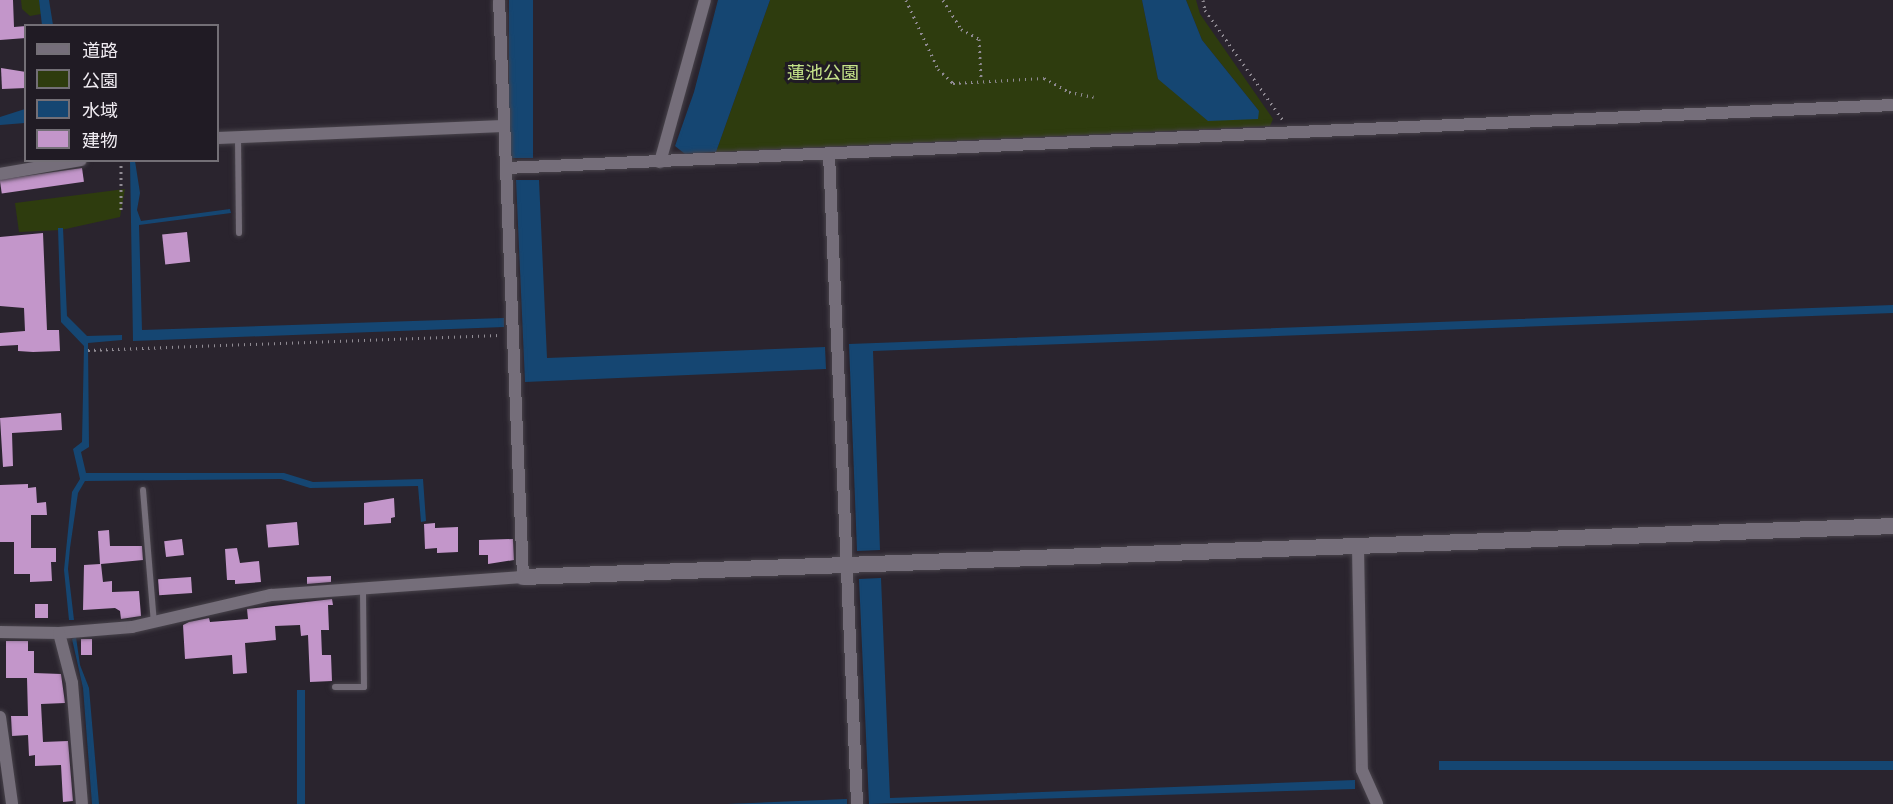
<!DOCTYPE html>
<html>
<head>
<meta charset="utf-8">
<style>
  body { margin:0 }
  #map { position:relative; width:1893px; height:804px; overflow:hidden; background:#2a242e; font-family:"Archivo Narrow","Noto Sans JP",sans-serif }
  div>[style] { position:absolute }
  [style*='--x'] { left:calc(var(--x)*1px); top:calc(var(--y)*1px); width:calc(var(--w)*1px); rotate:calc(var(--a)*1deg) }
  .green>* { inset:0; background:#2e3c0e }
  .water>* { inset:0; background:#154672; transform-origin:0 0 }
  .building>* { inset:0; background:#c396ca; transform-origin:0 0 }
  .path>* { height:3px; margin-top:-1.5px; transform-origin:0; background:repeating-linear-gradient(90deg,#908b93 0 1.5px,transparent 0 6px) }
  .roads { filter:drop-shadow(0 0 2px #48434b) drop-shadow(0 0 2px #48434b) }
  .lane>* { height:6px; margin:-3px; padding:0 3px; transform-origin:3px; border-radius:3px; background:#756e7a }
  .street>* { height:12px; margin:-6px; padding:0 6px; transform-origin:6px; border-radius:6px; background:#756e7a }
  .secondary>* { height:16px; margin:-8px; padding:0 8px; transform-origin:8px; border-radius:8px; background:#756e7a }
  span { translate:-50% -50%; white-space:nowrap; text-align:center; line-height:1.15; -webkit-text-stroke:6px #201b24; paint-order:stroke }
  .park-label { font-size:18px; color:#c4e289 }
  .legend { position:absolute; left:24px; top:24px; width:195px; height:138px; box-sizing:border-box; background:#201b24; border:2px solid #736f76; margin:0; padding:8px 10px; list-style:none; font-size:18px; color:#f0ecf2 }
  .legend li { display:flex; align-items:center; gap:12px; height:30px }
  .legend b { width:30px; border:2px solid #736f76 }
</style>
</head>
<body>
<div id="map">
  <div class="green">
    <div style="clip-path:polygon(21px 0,39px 0,41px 14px,30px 16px,22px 9px)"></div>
    <div style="clip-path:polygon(770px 0,1142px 0,1158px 79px,1259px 111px,1202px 40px,1186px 0,1196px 0,1200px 14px,1273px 119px,1270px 126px,716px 152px)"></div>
    <div style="clip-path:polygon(125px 189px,120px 217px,61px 230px,19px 232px,15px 203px)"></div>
  </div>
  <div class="water">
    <div style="clip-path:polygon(39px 0,49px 0,53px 25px,42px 25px)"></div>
    <div style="left:509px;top:0;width:24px;height:158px"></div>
    <div style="clip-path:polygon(718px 0,770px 0,716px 152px,685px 154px,675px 146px,694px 92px)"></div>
    <div style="clip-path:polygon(1142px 0,1186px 0,1202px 40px,1259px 111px,1258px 119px,1208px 121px,1158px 79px)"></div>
    <div style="clip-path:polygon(25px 109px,25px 123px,0 125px,0 117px)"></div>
    <div style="clip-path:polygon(130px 161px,135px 161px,140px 193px,137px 210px,141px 221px,230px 209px,231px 213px,139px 225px,142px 330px,504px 318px,504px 327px,133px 341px)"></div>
    <div style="clip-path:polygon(516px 180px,539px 180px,547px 358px,825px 347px,826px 369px,525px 382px)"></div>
    <div style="clip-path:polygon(58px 228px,63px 228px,67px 316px,87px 336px,122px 335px,122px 340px,88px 343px,89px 447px,81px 452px,86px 473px,284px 473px,313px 482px,423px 479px,426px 521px,421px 522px,418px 486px,310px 488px,281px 479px,85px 481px,78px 493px,70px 548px,68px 569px,74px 620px,69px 620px,64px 570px,72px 492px,80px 479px,73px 449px,82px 442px,84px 346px,61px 322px)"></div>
    <div style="clip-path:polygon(1893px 305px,1893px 313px,873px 351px,880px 550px,857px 551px,849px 344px)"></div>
    <div style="clip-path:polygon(881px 578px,890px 798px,1355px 780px,1355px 789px,869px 804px,859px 579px)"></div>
    <div style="clip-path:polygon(76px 637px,80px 665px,89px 688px,99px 804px,92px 804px,83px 688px,72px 639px)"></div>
    <div style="left:297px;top:690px;width:8px;height:114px"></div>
    <div style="left:1893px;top:761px;width:9px;height:454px;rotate:90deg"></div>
    <div style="clip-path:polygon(847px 799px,847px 804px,727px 804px)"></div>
  </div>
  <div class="building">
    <div style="clip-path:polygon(0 0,13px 0,14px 27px,26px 26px,26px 38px,0 40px)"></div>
    <div style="clip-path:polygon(1px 68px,26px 72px,26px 88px,2px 89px)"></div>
    <div style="left:82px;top:168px;width:14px;height:83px;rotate:82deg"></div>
    <div style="left:187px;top:232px;width:30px;height:25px;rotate:84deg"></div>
    <div style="clip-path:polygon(43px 233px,47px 330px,59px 330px,60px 351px,33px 352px,18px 351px,18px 345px,0 346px,0 333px,25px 331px,24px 308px,0 306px,0 237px)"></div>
    <div style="clip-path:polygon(61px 413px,62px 430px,12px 433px,13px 466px,3px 467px,0 418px)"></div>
    <div style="clip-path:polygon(28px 484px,28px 488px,36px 487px,37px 503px,46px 502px,47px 515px,31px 515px,31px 548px,56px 548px,56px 562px,51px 562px,52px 581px,30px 582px,30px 574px,14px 574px,14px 542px,0 542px,0 485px)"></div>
    <div style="clip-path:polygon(394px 498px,395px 517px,391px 518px,391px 523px,364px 525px,364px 503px)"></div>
    <div style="left:297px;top:522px;width:23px;height:31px;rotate:85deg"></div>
    <div style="clip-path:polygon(435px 523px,435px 528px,458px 527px,458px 552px,437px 553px,437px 548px,425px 549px,424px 524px)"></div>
    <div style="clip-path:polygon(109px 530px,110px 546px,142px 546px,143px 560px,101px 564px,103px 582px,112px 581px,112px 592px,139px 591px,141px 616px,121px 619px,120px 611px,115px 608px,83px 610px,84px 565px,100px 564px,98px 531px)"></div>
    <div style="left:182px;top:539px;width:16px;height:18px;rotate:83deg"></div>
    <div style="clip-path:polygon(513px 539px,514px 560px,488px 564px,488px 555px,479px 555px,479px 540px)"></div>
    <div style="clip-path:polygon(237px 548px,240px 563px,259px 561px,261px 582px,235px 584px,235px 580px,227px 580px,225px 549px)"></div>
    <div style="clip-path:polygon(331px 576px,331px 582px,307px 584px,307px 577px)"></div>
    <div style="left:191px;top:577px;width:16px;height:33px;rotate:86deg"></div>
    <div style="clip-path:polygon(332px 599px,333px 605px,328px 605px,329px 630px,321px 630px,322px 655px,331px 655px,332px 681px,310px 682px,308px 635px,301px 636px,300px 625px,275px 626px,276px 640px,245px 643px,247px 673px,233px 674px,232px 655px,185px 659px,183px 625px,189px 622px,209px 618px,210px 622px,248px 619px,247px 609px)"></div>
    <div style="left:35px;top:604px;width:13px;height:14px"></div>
    <div style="left:81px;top:639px;width:11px;height:16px"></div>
    <div style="clip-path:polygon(6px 641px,28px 641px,28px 651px,34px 651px,34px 673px,61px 674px,65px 703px,41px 704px,43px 742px,68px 741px,73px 801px,63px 802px,61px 765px,35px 766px,35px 755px,29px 756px,28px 735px,12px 736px,11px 716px,28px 716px,27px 678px,6px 678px)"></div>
  </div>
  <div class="path">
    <div style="--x:906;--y:0;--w:76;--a:65.1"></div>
    <div style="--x:938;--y:69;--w:21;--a:43"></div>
    <div style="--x:953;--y:83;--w:91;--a:-3.1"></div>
    <div style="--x:1044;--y:78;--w:29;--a:29"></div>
    <div style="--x:1069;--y:92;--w:25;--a:11"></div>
    <div style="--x:943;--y:0;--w:34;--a:58"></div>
    <div style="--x:961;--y:29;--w:21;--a:29"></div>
    <div style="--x:979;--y:39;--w:40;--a:87.1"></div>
    <div style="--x:1203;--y:0;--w:10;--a:79"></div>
    <div style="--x:1205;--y:10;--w:135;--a:54.7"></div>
    <div style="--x:121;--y:160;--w:51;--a:90"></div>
    <div style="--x:88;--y:350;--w:412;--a:-2.1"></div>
  </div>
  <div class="roads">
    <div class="lane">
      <div style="--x:238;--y:137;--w:96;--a:89.4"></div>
      <div style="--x:143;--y:490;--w:133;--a:85.3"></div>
      <div style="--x:335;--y:687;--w:29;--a:0"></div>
      <div style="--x:364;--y:687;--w:98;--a:-90.6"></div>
    </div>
    <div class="street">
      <div style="--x:218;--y:138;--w:285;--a:-2.4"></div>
      <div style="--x:829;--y:154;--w:651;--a:87.53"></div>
      <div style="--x:660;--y:162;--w:168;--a:-74.5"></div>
      <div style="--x:506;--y:168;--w:1388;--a:-2.6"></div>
      <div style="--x:0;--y:174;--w:82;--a:-9.8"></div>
      <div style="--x:1358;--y:547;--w:223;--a:89"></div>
      <div style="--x:1362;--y:770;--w:37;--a:66"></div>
      <div style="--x:0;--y:632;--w:59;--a:1"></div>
      <div style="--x:59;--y:633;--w:73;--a:-4.7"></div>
      <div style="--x:132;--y:627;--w:143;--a:-13"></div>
      <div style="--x:271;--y:595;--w:253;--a:-4.1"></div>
      <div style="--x:523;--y:577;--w:577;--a:-92.38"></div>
      <div style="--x:59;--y:633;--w:52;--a:75.4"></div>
      <div style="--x:72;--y:683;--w:121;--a:85.3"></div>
      <div style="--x:0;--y:717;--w:88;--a:82.1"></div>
    </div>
    <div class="secondary">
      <div style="--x:523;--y:577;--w:1371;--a:-2.13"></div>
    </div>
  </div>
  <div class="park-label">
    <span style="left:823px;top:73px">蓮池公園</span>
  </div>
  <ul class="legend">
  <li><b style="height:8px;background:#756e7a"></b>道路</li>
  <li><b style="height:16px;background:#2e3c0e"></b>公園</li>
  <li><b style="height:16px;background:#154672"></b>水域</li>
  <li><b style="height:16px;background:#c396ca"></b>建物</li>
  </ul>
</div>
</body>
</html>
